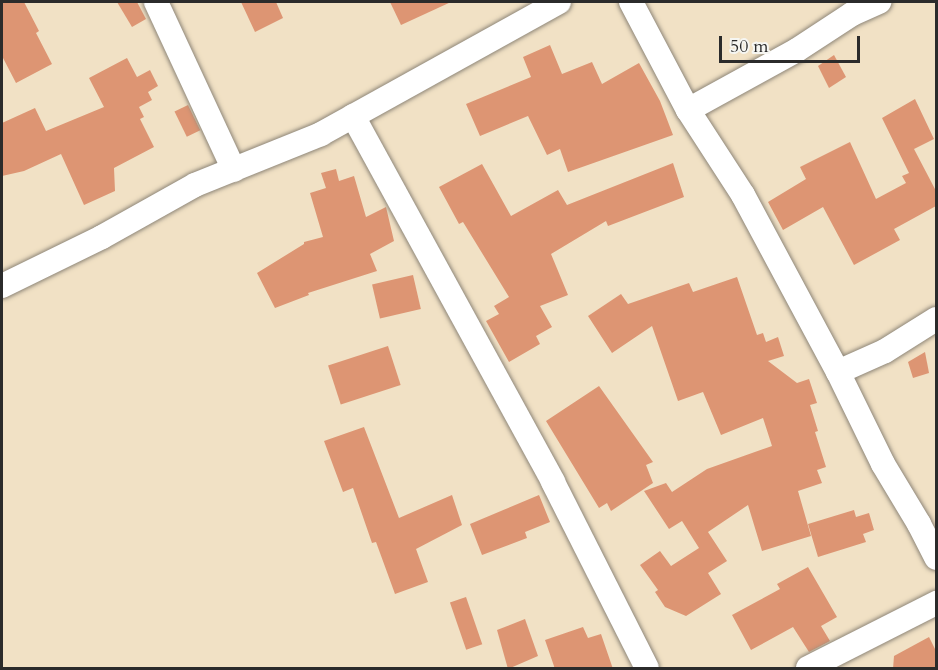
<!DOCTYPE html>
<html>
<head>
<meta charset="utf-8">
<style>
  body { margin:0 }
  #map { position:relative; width:938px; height:670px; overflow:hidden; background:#f1e1c5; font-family:Cardo,serif }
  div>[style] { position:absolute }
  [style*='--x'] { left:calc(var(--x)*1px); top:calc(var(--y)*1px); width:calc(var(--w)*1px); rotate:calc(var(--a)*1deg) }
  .building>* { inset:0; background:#dd9573; transform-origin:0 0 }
  .roads { filter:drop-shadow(0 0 2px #8e8678) drop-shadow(0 0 2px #8e8678) }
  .minor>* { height:24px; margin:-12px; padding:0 12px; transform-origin:12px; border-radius:12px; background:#fff }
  span { translate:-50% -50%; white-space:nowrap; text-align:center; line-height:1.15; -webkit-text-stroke:4.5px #f6f6f2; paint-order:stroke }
  .frame { position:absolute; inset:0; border:3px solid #2b2b2b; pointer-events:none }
  .scale { position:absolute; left:719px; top:36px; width:141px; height:27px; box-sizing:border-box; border:3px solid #2b2b2b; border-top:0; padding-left:8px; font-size:18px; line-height:21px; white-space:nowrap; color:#2b2b2b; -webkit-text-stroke:4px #f6f6f2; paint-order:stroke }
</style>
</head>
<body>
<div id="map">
  <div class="building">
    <div style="clip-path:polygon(2px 2px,24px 2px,39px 31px,36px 33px,52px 64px,16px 83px,2px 56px)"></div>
    <div style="clip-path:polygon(117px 2px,137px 2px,146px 19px,132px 27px)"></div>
    <div style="clip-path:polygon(241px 2px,276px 2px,283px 18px,255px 32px)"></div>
    <div style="clip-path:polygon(390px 2px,451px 2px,401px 25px)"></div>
    <div style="clip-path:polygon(550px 45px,562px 74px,592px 62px,602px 84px,639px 63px,660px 101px,673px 135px,568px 172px,560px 149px,547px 155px,528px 116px,480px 136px,466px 104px,531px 77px,523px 57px)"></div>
    <div style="clip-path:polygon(834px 55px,846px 77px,829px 88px,818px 66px)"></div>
    <div style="clip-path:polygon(127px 58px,137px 77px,150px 70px,158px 86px,148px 92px,152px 100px,139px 107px,144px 117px,140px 119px,154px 147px,114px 168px,115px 191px,84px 205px,61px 154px,24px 171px,2px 176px,2px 123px,35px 108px,46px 131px,104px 107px,89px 78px)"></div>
    <div style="clip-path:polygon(915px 99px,934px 139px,914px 149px,936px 191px,936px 206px,894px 229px,900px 240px,854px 265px,823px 207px,783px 230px,768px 202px,806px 179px,800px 167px,850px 142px,876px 199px,906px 183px,902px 176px,909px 173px,882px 118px)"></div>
    <div style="left:188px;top:105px;width:28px;height:15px;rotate:64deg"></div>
    <div style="clip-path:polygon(673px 163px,684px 197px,608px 226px,606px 221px,551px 254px,568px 295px,540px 306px,552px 327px,536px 336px,540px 344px,509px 362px,486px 321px,499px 314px,494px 306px,509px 297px,463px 222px,459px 224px,439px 187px,482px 164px,511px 216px,558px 190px,567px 205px)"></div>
    <div style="clip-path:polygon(336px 169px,339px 181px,354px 176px,366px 217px,386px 207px,394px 241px,370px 254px,377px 271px,308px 293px,309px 295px,275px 308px,257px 273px,304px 244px,304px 242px,323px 237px,310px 193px,326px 188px,321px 173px)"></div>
    <div style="left:413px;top:275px;width:35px;height:42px;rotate:77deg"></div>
    <div style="clip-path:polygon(737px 277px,757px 335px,763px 333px,766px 342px,778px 337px,784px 356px,768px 361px,797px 383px,809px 379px,817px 403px,810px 405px,818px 431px,815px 432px,826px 467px,817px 470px,822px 483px,798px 491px,811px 536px,762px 551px,748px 505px,708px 532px,727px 561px,708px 573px,721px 594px,686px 616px,665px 607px,655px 592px,658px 590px,640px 565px,660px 551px,671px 566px,699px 548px,682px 521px,669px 529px,644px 491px,666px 483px,672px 492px,707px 469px,772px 446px,763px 418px,721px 435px,703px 392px,678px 401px,652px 326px,612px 353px,588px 316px,621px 294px,628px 304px,689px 283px,693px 292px)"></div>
    <div style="left:388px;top:346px;width:41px;height:63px;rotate:72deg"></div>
    <div style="clip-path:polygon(925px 352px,929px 373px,913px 378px,908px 362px)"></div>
    <div style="clip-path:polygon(599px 386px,653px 462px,646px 465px,653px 483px,611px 511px,607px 503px,599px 508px,546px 421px)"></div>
    <div style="clip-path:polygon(364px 427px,399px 518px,452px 495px,462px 525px,416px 549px,428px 582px,395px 594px,376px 542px,372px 543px,353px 488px,343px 492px,324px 441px)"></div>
    <div style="clip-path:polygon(539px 495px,550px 522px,525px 532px,527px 538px,482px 555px,470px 524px)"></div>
    <div style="clip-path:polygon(854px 510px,856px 517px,869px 513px,874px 530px,863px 534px,866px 542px,818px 557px,808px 524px)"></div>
    <div style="clip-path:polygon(808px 567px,837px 617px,821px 626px,830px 641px,809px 652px,793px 627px,751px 650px,732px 615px,780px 589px,777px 584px)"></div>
    <div style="left:466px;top:597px;width:50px;height:17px;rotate:71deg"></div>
    <div style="clip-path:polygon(525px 619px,538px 656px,508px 669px,497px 630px)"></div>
    <div style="clip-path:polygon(583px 627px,588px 638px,601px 634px,613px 669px,555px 669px,545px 640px)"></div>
    <div style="clip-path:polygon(929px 637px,936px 651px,936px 669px,893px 669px,894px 656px)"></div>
  </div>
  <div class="roads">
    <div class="minor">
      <div style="--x:156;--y:2;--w:185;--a:65.1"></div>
      <div style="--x:631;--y:2;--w:122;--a:62.2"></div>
      <div style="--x:688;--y:110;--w:101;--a:57.1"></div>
      <div style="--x:743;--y:195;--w:201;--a:61.8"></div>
      <div style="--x:838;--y:372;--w:51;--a:-24.1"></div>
      <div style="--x:885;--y:351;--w:60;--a:-32.1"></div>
      <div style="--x:688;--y:110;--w:124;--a:-28.8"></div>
      <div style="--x:797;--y:50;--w:66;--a:-33.2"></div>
      <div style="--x:852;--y:14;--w:30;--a:-24"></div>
      <div style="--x:353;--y:116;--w:417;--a:61.3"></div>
      <div style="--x:553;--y:482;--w:208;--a:63.2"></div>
      <div style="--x:2;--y:286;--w:111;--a:-26.1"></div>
      <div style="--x:102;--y:237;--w:107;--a:-29.2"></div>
      <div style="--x:195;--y:185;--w:136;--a:-22"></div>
      <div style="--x:321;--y:134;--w:272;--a:-29"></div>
      <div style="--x:838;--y:372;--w:102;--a:63.9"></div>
      <div style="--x:883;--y:464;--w:70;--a:59"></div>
      <div style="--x:919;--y:524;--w:38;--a:63"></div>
      <div style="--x:808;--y:668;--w:144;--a:-26.9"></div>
    </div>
  </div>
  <div class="frame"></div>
  <div class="scale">50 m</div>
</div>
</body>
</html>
